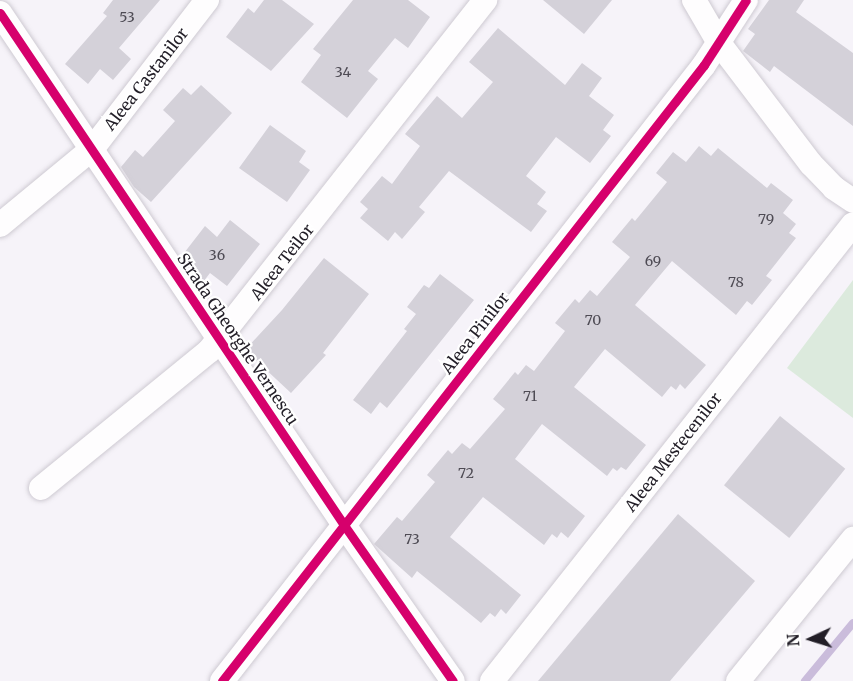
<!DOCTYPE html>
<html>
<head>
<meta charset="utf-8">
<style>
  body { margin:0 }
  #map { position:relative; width:853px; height:681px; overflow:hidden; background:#f6f3f9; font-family:Merriweather,serif }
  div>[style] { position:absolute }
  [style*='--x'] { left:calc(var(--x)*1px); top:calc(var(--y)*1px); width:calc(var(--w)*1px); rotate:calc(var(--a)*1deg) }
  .green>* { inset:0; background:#dceadd }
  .stream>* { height:8px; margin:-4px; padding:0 4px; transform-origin:4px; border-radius:4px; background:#cabcdb }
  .building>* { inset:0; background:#d4d1d9; transform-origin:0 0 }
  .roads { filter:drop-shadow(0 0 2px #cecad2) drop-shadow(0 0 2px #cecad2) }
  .minor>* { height:24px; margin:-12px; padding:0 12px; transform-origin:12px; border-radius:12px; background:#fefdfe }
  .cycleway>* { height:9px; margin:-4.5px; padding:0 4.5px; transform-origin:4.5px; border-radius:4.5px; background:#d6006c }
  span { translate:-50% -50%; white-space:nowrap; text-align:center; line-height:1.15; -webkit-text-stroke:4.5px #fff; paint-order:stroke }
  .number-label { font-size:14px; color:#4e4b54 }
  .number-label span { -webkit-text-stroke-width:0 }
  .street-label { font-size:16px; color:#221e27 }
  .north { position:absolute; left:781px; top:609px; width:60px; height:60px; -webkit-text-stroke:4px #fff; paint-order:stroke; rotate:266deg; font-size:16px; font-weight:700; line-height:24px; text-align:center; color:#221e27 }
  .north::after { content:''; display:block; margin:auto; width:21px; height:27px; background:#221e27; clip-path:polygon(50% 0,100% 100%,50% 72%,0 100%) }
</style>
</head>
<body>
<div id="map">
  <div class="green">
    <div style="clip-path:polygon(853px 280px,853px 418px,787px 368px)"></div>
  </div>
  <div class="stream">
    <div style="--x:805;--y:681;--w:75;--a:-50.4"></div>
  </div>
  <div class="building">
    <div style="clip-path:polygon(113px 0,160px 0,119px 48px,131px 59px,113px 80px,100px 69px,88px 84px,65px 64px,107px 16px,103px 13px)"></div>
    <div style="clip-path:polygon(264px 0,282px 0,314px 24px,271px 71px,226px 37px,248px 8px,254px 13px)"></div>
    <div style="clip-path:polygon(353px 0,408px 0,430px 17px,408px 48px,395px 38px,368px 71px,378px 79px,347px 118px,301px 82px,321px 55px,313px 49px)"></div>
    <div style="clip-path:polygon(543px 0,612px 0,584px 34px)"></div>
    <div style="clip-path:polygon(769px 0,804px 0,796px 12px,853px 53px,853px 126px,774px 66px,770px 72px,743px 51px,755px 34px,748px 29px)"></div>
    <div style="clip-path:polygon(498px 28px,565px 85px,582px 63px,602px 78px,589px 96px,614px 115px,603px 130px,611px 136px,590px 163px,556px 137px,526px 176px,546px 192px,537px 204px,547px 211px,531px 232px,449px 171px,419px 207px,425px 212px,402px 239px,395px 232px,388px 241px,360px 218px,368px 209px,360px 202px,382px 176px,392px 184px,420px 146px,405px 134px,437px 96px,462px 118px,493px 82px,469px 62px)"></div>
    <div style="clip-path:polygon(201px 85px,232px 113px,151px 202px,134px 187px,121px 167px,135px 150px,143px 157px,175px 121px,163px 110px,183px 88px,191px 95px)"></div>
    <div style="clip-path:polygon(270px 125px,306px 151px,299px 162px,310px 170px,287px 202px,239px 168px)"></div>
    <div style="clip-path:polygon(699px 146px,711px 156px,718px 148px,767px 188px,771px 183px,793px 200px,783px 213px,796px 224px,789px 233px,796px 238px,766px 276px,772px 280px,752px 305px,747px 301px,736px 315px,672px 261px,635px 305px,706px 365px,685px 389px,680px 384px,676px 390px,671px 386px,662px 397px,605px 349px,574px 387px,646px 445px,626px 470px,621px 467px,617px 471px,613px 468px,607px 476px,542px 424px,515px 459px,585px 516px,568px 538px,561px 532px,557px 538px,552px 534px,544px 545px,483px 497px,450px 537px,521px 595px,506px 614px,501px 609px,495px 617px,490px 613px,481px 623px,417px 571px,412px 578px,374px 544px,397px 517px,402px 521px,435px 482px,427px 475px,448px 450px,452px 454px,462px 443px,470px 449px,505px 409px,493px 399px,515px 372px,518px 375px,526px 365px,534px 371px,565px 331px,555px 323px,575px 299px,579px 303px,590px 290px,597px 296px,630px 257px,612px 242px,632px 218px,635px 221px,667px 182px,656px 173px,673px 152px,686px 162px)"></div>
    <div style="clip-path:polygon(230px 220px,260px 244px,227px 286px,210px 273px,200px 286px,181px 257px,205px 226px,217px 237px)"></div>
    <div style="clip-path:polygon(324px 258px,369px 294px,323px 353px,326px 355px,291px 393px,245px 350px,282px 310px)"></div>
    <div style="clip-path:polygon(440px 274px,474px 300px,387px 408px,380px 402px,371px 414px,353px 400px,407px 331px,404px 329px,416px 314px,407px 307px,424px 285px,429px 288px)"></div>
    <div style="left:780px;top:416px;width:84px;height:89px;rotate:39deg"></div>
    <div style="clip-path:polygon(678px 514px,755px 581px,670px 681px,538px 681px)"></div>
  </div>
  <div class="roads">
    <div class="minor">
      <div style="--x:694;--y:0;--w:50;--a:59.8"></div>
      <div style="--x:719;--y:43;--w:152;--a:52.8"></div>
      <div style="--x:811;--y:164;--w:33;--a:46"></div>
      <div style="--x:834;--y:188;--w:23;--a:34"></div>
      <div style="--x:0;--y:13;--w:617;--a:56.1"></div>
      <div style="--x:344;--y:525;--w:190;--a:55.1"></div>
      <div style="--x:0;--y:225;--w:121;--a:-39.6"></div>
      <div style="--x:93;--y:148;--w:187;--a:-52.4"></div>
      <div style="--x:41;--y:488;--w:217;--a:-39.2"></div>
      <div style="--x:209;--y:351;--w:447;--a:-51.8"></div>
      <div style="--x:222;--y:681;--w:782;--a:-51.96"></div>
      <div style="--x:704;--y:65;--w:77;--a:-57.1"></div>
      <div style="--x:492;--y:681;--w:582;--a:-51.69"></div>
      <div style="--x:738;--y:681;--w:183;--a:-51"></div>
    </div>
  </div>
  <div class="cycleway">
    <div style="--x:0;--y:13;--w:617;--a:56.1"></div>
    <div style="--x:344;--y:525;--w:190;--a:55.1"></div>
    <div style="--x:222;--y:681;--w:782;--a:-51.96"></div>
    <div style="--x:704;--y:65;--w:77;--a:-57.1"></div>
  </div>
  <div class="number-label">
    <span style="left:127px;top:17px">53</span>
    <span style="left:343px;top:72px">34</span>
    <span style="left:766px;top:219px">79</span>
    <span style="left:217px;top:255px">36</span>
    <span style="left:653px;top:261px">69</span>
    <span style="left:736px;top:282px">78</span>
    <span style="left:593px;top:320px">70</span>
    <span style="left:530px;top:396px">71</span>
    <span style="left:466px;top:473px">72</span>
    <span style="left:412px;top:539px">73</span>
  </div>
  <div class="street-label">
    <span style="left:146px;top:79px;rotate:-52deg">Aleea Castanilor</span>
    <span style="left:282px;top:262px;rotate:-52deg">Aleea Teilor</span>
    <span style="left:475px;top:333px;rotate:-52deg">Aleea Pinilor</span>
    <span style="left:238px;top:339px;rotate:56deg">Strada Gheorghe Vernescu</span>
    <span style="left:673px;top:452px;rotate:-52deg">Aleea Mestecenilor</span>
  </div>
  <div class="north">N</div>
</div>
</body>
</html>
